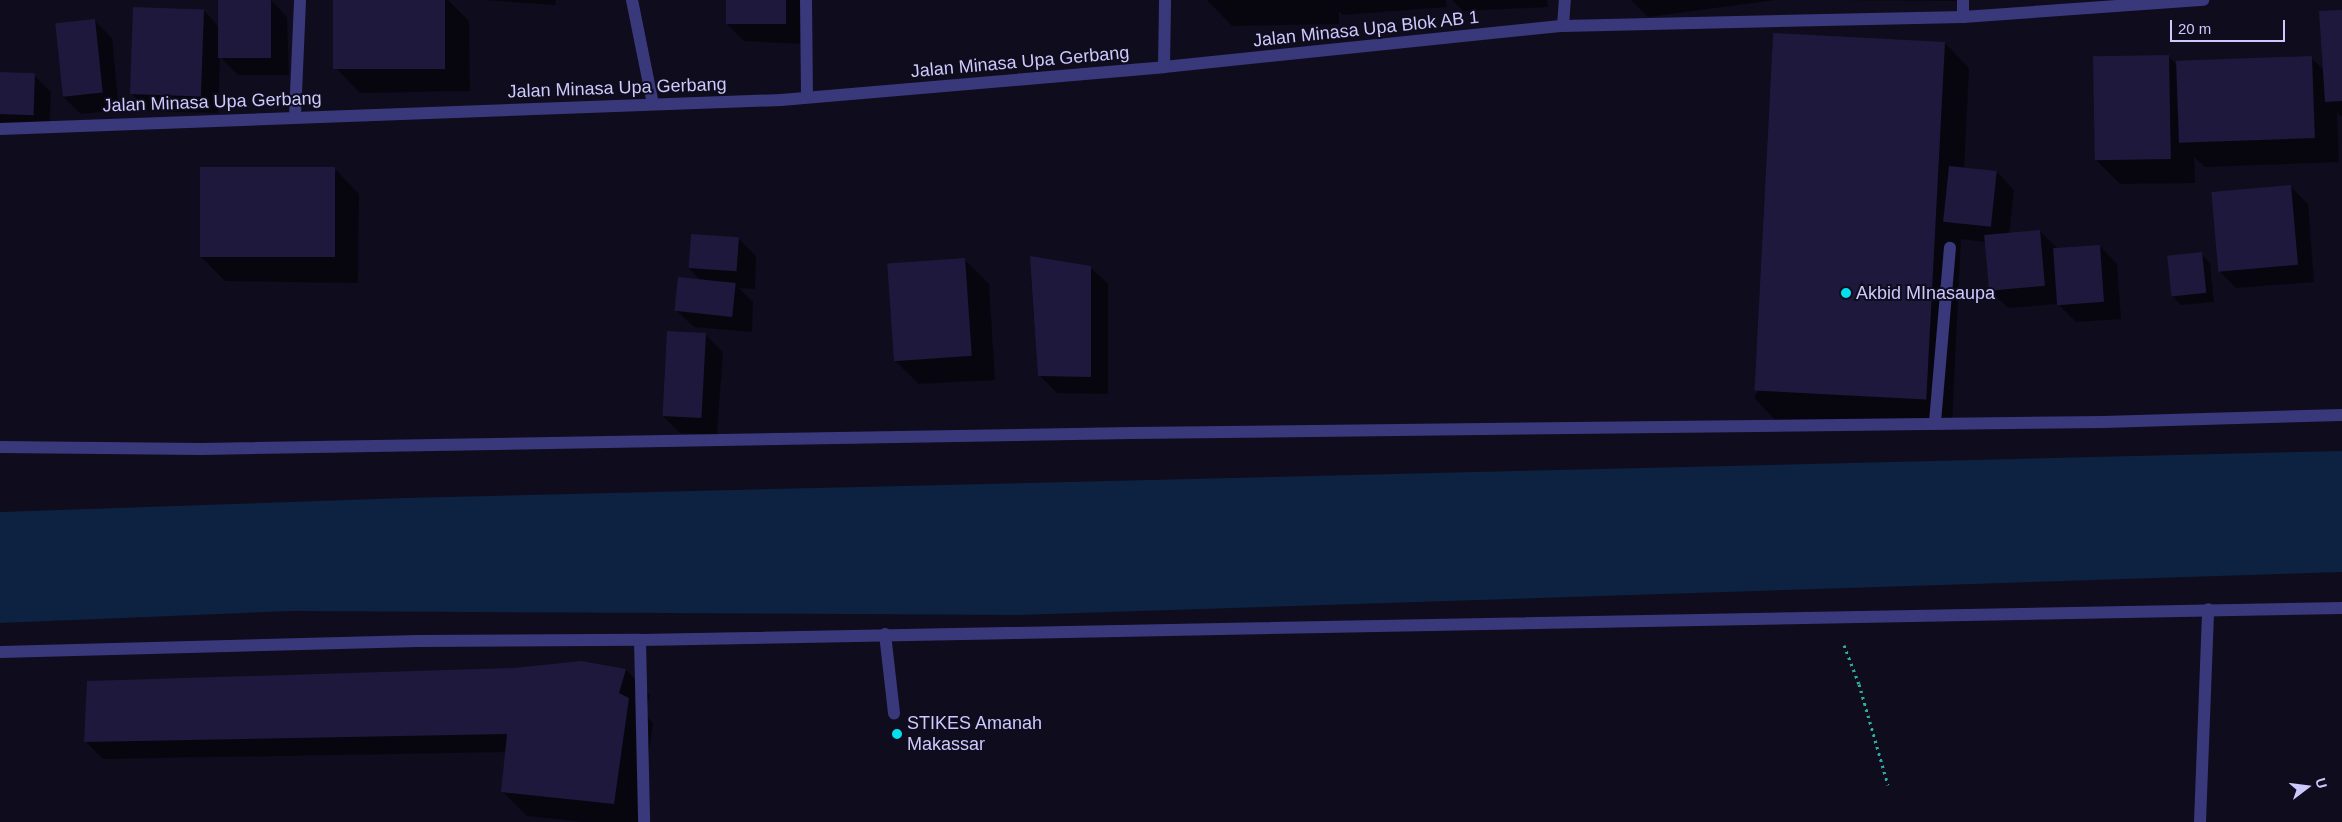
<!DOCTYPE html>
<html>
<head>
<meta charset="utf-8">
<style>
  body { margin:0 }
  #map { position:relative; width:2342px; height:822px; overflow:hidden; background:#0e0c1d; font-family:Arial,sans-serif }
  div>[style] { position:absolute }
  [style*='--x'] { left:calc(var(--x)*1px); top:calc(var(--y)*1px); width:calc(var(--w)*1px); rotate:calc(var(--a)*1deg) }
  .water>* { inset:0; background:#0c2240 }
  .shadow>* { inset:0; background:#0007 }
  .building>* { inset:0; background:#1e183d; transform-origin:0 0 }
  .path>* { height:3px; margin-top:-1.5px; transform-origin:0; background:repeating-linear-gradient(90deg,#2fab9f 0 2.5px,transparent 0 6.5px) }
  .lane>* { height:12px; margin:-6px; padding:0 6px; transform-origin:6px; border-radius:6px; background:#38387b }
  .street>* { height:12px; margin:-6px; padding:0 6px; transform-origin:6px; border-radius:6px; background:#38387b }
  .dots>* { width:14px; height:14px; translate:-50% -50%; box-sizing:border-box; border:2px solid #0e0c1d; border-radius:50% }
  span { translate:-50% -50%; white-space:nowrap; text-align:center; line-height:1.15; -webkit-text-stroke:4px #0e0c1d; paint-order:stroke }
  .street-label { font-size:18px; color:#cdc9fe }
  .poi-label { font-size:18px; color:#cdc9fe }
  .left { translate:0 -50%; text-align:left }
  .north { position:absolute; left:2282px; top:762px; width:50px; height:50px; -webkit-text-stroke:4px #0e0c1d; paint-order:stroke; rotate:75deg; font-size:14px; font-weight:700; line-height:20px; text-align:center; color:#cdc9fe }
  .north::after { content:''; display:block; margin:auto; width:18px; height:22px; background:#cdc9fe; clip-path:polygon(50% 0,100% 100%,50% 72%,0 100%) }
  .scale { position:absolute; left:2170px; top:20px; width:115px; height:22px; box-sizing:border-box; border:2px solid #cdc9fe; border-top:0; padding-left:6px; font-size:15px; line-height:18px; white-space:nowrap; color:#cdc9fe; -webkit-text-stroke:4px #0e0c1d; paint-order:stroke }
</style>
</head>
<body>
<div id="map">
  <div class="water">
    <div style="clip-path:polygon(2342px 451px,2342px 572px,1018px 615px,290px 611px,0 623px,0 512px,405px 498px)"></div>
  </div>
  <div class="shadow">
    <div style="clip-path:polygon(271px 0,287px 17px,289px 75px,238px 75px,220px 57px,218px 113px,149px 111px,132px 94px,204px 11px,220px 28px)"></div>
    <div style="clip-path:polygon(334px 0,448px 0,469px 21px,470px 91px,360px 93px,336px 68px)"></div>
    <div style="clip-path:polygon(484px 0,556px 0,555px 5px)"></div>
    <div style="clip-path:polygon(728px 0,804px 0,803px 44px,744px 41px,727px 24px)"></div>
    <div style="clip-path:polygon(1446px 0,1447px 7px,1343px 15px,1339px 11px,1339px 24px,1232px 26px,1207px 0)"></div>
    <div style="clip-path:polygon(1452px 0,1547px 0,1548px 7px,1463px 11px)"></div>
    <div style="clip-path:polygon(1631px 0,1775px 0,1648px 17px)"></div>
    <div style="clip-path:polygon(1843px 0,1960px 0,1960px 1px)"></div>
    <div style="clip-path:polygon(2342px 11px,2342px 117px,2337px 113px,2339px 162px,2205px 167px,2194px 157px,2195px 183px,2120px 184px,2096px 160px,2169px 57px,2177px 65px,2311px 58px,2324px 70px)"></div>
    <div style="clip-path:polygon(94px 20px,112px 38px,119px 110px,81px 114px,63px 97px)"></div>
    <div style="clip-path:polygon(1945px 43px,1969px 68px,1964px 169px,1997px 172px,2014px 190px,2009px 235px,2040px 231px,2058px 249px,2100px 246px,2117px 264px,2121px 319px,2076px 322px,2058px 304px,2008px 308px,1991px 291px,1986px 242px,1961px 239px,1952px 424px,1778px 423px,1754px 398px)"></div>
    <div style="clip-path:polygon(0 73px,34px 75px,51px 92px,49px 132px,0 130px)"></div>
    <div style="clip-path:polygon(335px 169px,359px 194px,358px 283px,225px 281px,201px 257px)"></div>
    <div style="clip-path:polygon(2290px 186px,2308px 204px,2314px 282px,2236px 288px,2219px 271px)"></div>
    <div style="clip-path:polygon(738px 238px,756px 256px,755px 289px,739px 288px,753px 302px,752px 332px,694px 327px,676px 310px,701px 281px,688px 267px)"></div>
    <div style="clip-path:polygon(2201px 254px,2210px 263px,2214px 302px,2181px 305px,2172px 296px)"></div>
    <div style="clip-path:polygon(964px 259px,989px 284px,995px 380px,919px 384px,894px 360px)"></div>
    <div style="clip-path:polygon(1090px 267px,1108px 284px,1108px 394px,1057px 393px,1040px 376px)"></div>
    <div style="clip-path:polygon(706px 335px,723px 352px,717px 435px,680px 433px,662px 415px)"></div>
    <div style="clip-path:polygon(581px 663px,626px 670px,650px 695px,644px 714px,653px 723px,639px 822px,583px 822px,527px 816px,502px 791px,506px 752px,103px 759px,85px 741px,514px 669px)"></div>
  </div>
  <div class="building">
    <div style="left:218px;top:0;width:53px;height:58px"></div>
    <div style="left:333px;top:0;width:112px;height:69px"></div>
    <div style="left:726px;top:0;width:60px;height:24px"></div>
    <div style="left:133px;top:7px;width:71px;height:87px;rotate:2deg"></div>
    <div style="clip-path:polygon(2342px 10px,2342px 101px,2325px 102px,2319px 11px)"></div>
    <div style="left:95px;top:19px;width:74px;height:40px;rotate:84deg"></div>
    <div style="left:1945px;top:42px;width:358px;height:172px;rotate:93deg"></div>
    <div style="left:2169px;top:55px;width:104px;height:76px;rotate:89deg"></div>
    <div style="left:2312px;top:56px;width:82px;height:136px;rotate:88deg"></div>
    <div style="left:0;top:72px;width:35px;height:42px;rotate:2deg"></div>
    <div style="left:1949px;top:166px;width:48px;height:56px;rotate:6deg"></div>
    <div style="left:200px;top:167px;width:135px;height:90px"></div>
    <div style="left:2291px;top:185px;width:80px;height:80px;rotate:85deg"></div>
    <div style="left:2040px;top:230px;width:56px;height:56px;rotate:85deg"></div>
    <div style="left:691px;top:234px;width:48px;height:34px;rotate:4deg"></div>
    <div style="left:2100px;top:245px;width:57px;height:47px;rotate:86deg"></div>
    <div style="left:2202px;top:252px;width:41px;height:35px;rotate:84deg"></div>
    <div style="clip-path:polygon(1030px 256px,1091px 266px,1091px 377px,1038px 376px)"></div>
    <div style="left:965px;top:258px;width:98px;height:78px;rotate:86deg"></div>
    <div style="left:678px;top:277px;width:58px;height:34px;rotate:6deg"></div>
    <div style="left:667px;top:331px;width:39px;height:85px;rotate:3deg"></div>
    <div style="clip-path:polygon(581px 661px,626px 669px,619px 693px,629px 698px,614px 804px,501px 792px,507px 734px,84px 742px,87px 681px,514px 668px)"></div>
  </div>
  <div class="path">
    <div style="--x:1844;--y:645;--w:42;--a:69"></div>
    <div style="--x:1859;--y:684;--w:105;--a:74"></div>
  </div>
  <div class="lane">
    <div style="--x:885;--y:634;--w:80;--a:83.5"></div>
  </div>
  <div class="street">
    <div style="--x:632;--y:0;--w:106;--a:78.6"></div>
    <div style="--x:806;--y:0;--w:97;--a:89.4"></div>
    <div style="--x:1963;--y:17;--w:17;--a:-90"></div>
    <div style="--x:1563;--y:26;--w:26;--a:-86"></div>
    <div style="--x:1164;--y:67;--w:67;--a:-89.1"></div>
    <div style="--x:295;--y:116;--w:116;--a:-87.5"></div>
    <div style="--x:0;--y:129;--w:782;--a:-2.13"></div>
    <div style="--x:781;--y:100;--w:384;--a:-4.9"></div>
    <div style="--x:1164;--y:67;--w:401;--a:-5.9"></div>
    <div style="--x:1563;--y:26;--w:400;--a:-1.3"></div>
    <div style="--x:1963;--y:17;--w:241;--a:-4.1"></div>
    <div style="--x:1935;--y:422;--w:175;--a:-85.1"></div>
    <div style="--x:0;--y:447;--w:202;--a:0.6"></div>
    <div style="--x:202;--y:449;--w:930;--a:-0.99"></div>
    <div style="--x:1132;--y:433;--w:971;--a:-0.65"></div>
    <div style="--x:2103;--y:422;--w:239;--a:-1.7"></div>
    <div style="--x:640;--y:640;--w:182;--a:88.7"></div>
    <div style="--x:0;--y:652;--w:418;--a:-1.5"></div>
    <div style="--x:418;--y:641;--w:222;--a:-0.3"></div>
    <div style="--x:640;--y:640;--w:1702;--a:-1.08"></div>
    <div style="--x:2200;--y:822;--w:213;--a:-87.8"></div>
  </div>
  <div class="dots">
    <div style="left:1846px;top:293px;background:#05dfee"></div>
    <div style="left:897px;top:734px;background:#05dfee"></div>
  </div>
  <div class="street-label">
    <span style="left:1366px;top:29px;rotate:-6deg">Jalan Minasa Upa Blok AB 1</span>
    <span style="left:1020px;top:62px;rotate:-5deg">Jalan Minasa Upa Gerbang</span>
    <span style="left:617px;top:88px;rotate:-2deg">Jalan Minasa Upa Gerbang</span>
    <span style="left:212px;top:102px;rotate:-2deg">Jalan Minasa Upa Gerbang</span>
  </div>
  <div class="poi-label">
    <span class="left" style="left:1856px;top:293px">Akbid MInasaupa</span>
    <span class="left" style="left:907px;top:734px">STIKES Amanah<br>Makassar</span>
  </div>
  <div class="north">U</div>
  <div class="scale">20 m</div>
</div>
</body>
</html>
